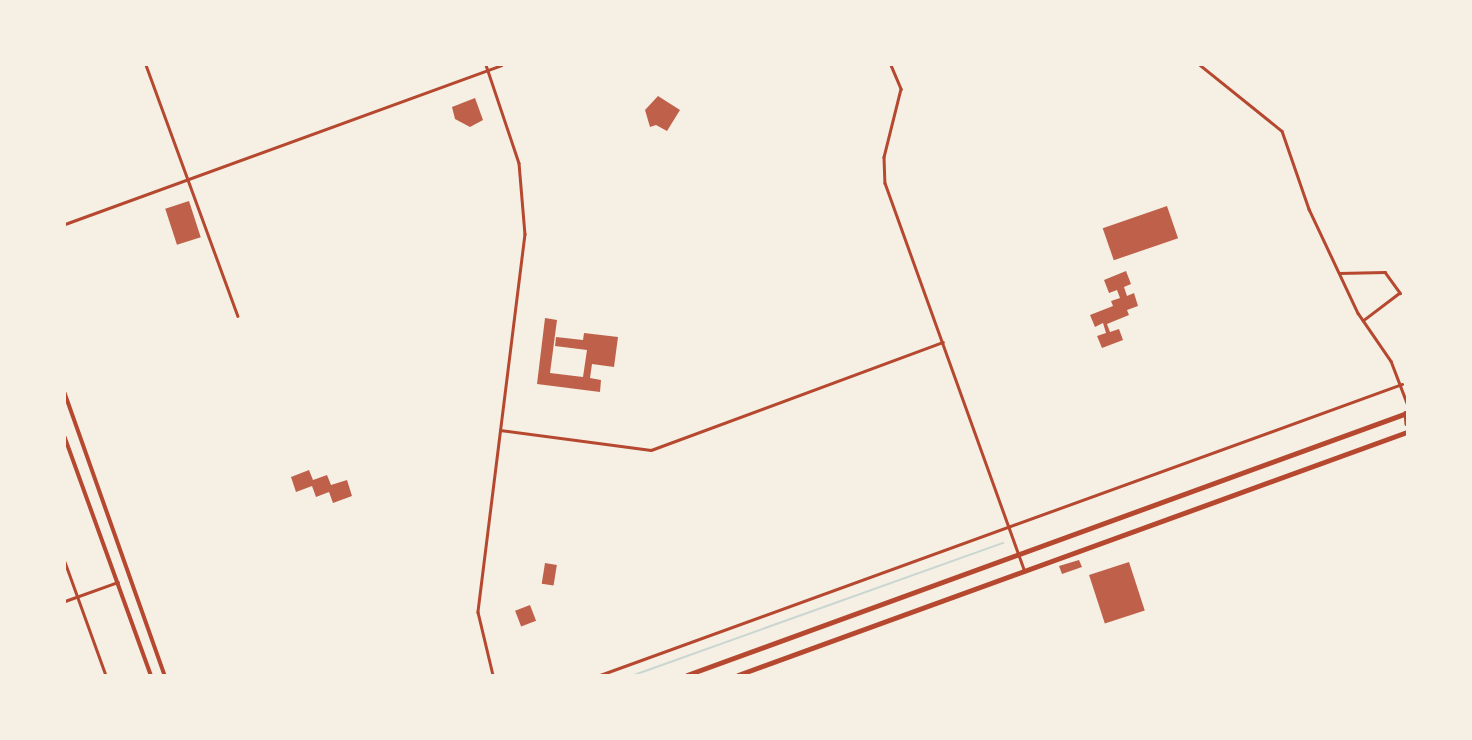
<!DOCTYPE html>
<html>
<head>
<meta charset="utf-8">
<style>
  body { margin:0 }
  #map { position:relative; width:1472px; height:740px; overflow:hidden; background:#f6efe4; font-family:Mulish,sans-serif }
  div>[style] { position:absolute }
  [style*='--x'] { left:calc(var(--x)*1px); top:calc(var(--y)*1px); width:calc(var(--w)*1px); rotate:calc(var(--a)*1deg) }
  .stream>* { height:2px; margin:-1px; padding:0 1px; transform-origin:1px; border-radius:1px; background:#c9d6d2 }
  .building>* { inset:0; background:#bf614a; transform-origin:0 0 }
  .minor>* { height:2.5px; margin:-1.25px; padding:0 1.25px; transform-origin:1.25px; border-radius:1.25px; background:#b5482f }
  .tertiary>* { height:3.5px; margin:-1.75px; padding:0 1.75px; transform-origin:1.75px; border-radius:1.75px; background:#b5482f }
  .secondary>* { height:4.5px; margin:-2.25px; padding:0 2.25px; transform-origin:2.25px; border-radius:2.25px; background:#b5482f }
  span { translate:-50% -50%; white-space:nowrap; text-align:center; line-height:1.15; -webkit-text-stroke:5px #f6efe4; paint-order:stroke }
  .frame { position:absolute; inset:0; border:66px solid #f6efe4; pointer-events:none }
</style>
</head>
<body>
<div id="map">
  <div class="stream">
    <div style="--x:634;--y:675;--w:392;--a:-19.7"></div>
  </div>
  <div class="building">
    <div style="clip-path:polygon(658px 96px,680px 110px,667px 131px,656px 125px,650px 127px,645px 110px)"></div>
    <div style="clip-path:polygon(475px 98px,483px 120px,470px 127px,455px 119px,452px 107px)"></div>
    <div style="left:189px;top:201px;width:38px;height:25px;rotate:72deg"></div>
    <div style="left:1167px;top:206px;width:34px;height:68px;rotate:71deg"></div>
    <div style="clip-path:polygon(1126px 271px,1131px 284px,1124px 287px,1127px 296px,1134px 293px,1138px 306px,1127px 310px,1129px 315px,1107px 324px,1110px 332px,1119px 329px,1123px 340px,1102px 348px,1097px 336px,1106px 333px,1103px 323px,1095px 327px,1090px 315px,1113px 306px,1111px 301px,1120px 298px,1117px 290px,1109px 293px,1104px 280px)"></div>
    <div style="clip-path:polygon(545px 318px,557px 320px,550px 373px,583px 377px,587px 350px,555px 346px,556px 337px,583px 340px,584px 333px,618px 337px,614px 367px,592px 364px,590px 378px,601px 380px,600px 392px,537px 384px)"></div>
    <div style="clip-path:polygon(309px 470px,313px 480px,327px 475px,331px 485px,347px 480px,352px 496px,333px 503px,329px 492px,316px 497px,312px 486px,296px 492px,291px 477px)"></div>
    <div style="clip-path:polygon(1079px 560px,1082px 567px,1062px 574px,1059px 566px)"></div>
    <div style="left:1129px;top:562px;width:51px;height:42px;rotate:72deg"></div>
    <div style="left:545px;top:563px;width:12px;height:21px;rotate:9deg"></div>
    <div style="left:530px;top:605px;width:17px;height:16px;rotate:69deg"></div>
  </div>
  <div class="minor">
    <div style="--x:146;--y:65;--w:267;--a:69.9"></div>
    <div style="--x:486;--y:65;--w:103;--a:71.4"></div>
    <div style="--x:519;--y:163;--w:71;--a:85.2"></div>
    <div style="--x:525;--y:234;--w:381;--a:97.1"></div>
    <div style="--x:478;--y:612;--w:65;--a:76.6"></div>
    <div style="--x:891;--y:65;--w:26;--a:67"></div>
    <div style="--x:901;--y:89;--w:70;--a:104"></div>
    <div style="--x:884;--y:157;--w:26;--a:88"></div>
    <div style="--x:885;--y:183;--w:412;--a:70.2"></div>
    <div style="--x:1200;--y:65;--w:105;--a:38.8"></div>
    <div style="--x:1282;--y:131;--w:83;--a:70.9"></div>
    <div style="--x:1309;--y:209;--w:115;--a:64.8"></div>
    <div style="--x:1358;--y:313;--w:58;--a:55.5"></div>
    <div style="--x:1391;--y:361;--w:45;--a:69.1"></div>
    <div style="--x:65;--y:224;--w:464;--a:-20"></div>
    <div style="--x:1339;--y:273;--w:46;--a:-1.2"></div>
    <div style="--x:1385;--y:272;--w:26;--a:54"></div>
    <div style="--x:1400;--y:293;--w:46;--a:142.9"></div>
    <div style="--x:500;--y:430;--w:152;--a:7.5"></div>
    <div style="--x:651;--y:450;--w:311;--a:-20.3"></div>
    <div style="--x:65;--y:562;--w:120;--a:70.1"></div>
    <div style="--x:65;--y:601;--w:56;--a:-19.7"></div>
    <div style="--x:600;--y:675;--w:853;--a:-19.94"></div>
  </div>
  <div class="tertiary">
    <div style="--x:65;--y:393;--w:299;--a:70.5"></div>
    <div style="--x:1406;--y:413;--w:11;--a:85"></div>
    <div style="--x:65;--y:437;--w:253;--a:70.1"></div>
  </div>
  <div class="secondary">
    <div style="--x:687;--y:675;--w:766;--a:-20"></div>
    <div style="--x:738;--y:675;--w:712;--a:-19.96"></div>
  </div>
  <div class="frame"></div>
</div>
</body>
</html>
